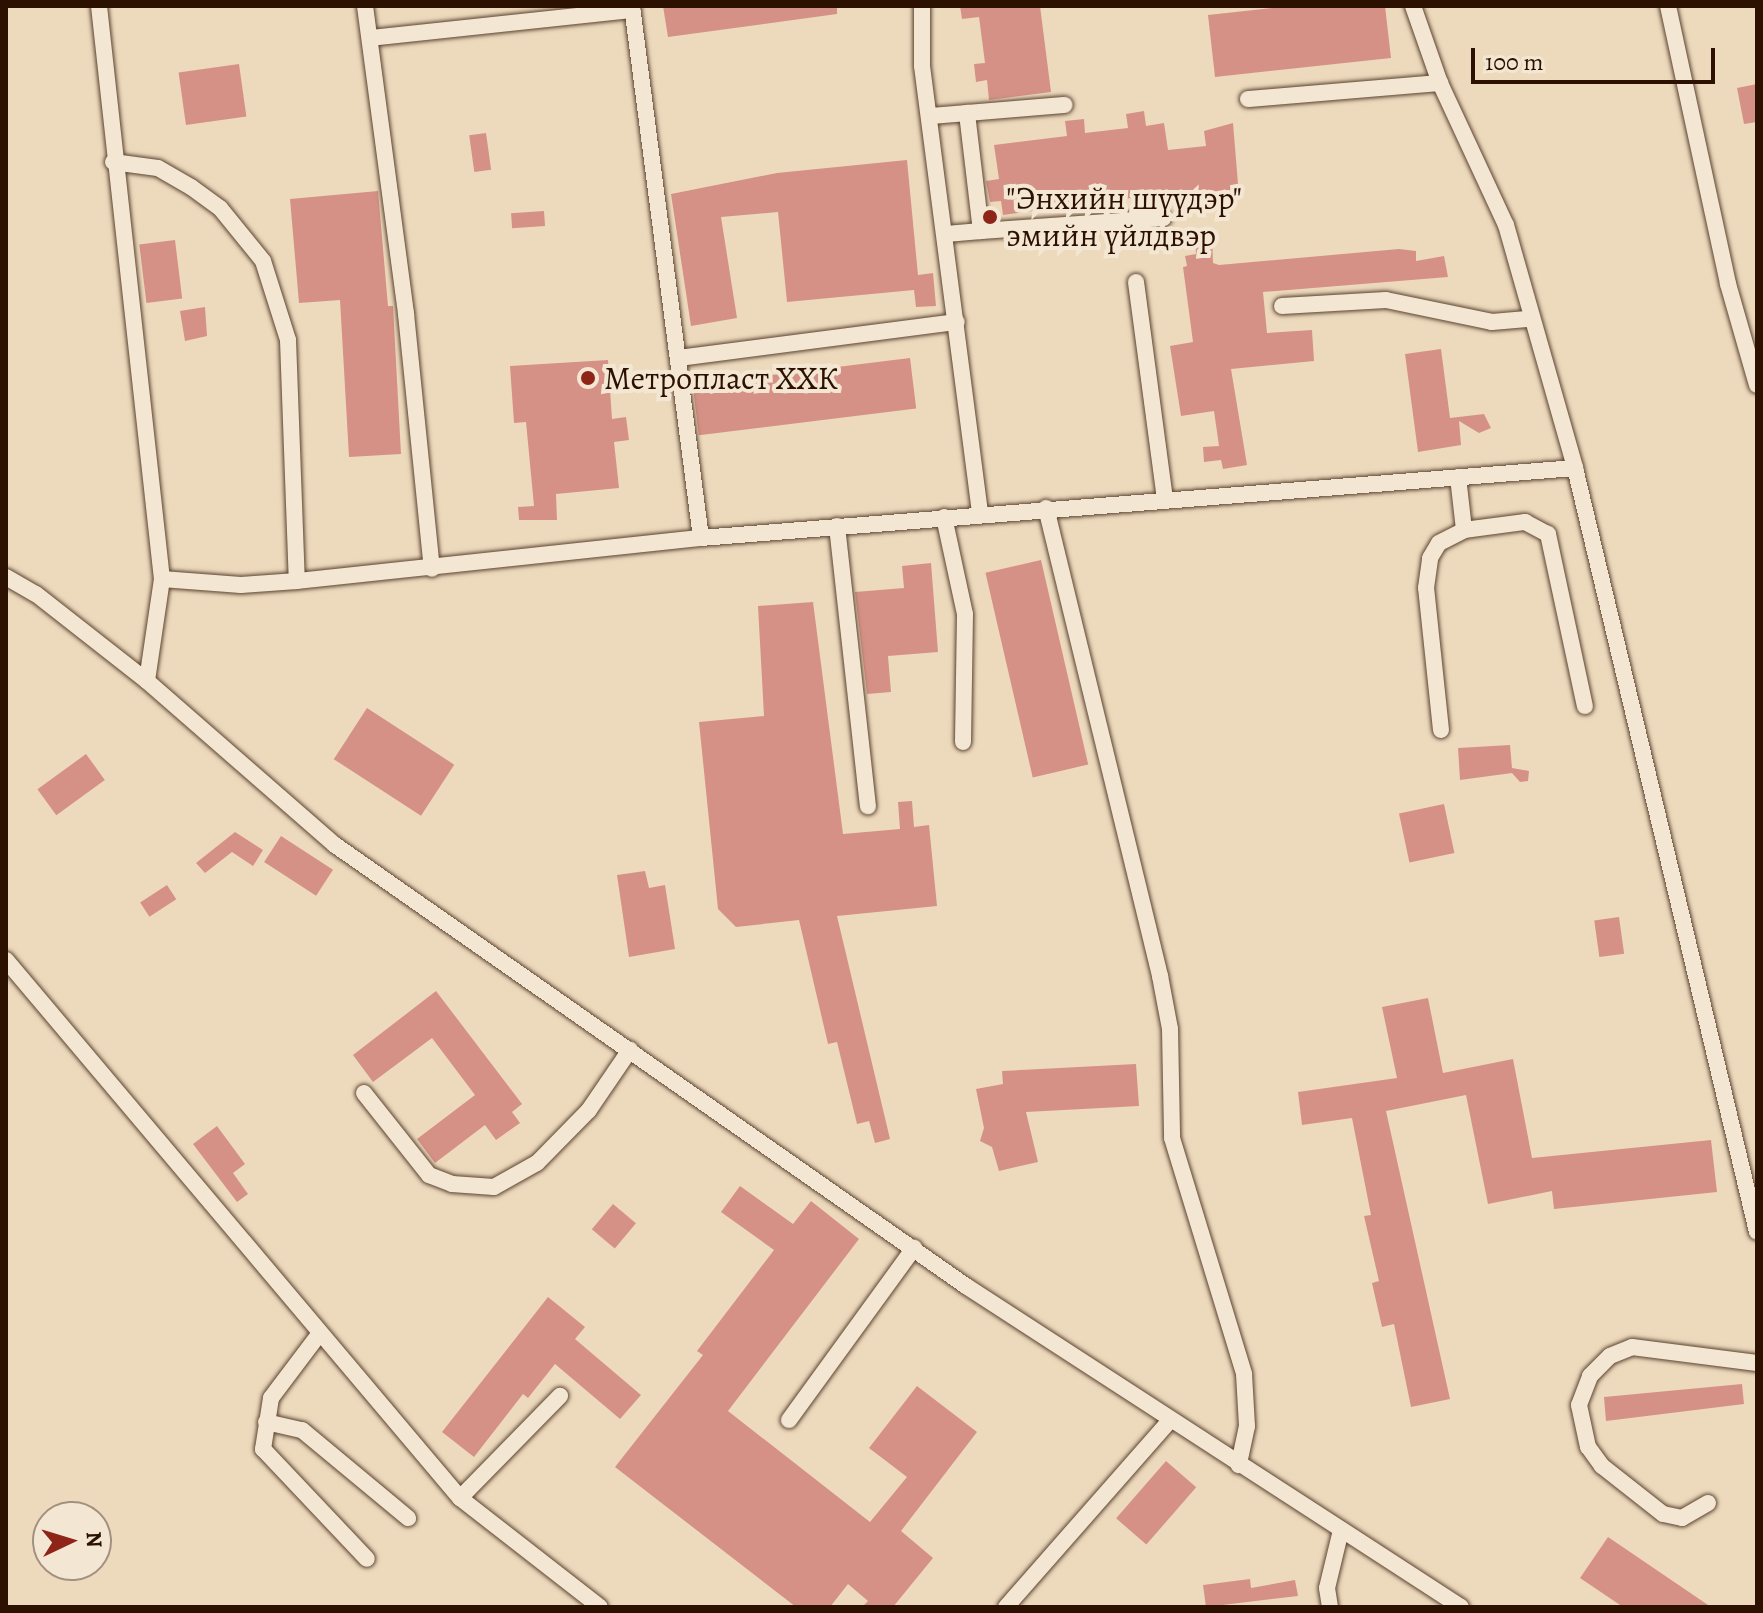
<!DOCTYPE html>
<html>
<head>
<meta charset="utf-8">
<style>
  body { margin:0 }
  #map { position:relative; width:1763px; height:1613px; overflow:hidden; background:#eddabd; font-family:Alegreya,serif }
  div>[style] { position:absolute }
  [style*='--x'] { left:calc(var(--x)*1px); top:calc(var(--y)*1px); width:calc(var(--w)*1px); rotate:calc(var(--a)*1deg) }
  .building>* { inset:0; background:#d69186; transform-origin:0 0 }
  .roads { filter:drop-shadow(0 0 2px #5c4330) drop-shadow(0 0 2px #5c4330) }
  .minor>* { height:16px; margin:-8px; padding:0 8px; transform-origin:8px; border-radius:8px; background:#f3e7d4 }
  .dots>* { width:22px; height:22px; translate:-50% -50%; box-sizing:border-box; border:4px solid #f3e7d4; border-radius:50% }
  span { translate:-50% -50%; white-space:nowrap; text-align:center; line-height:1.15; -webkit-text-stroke:8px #f3e7d4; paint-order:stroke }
  .poi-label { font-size:32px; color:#2c1101 }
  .left { translate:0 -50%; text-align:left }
  .frame { position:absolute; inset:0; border:8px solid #2c1101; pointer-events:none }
  .north { position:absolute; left:32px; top:1501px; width:80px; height:80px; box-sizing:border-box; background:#f3e7d4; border:2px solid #a39180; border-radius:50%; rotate:86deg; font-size:22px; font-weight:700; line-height:32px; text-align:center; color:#2c1101 }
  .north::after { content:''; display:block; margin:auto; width:28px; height:36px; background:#8f2418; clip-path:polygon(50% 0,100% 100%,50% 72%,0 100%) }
  .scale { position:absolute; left:1471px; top:48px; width:244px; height:36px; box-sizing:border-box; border:4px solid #2c1101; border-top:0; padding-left:10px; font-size:24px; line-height:28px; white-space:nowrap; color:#2c1101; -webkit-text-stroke:6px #f3e7d4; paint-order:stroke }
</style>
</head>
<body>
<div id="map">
  <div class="building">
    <div style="clip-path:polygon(663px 6px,837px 6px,837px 14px,668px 37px)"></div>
    <div style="clip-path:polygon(960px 6px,1040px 6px,1051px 92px,989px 100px,987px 80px,976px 82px,974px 64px,985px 63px,979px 17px,962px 19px)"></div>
    <div style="clip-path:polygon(1290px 6px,1385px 6px,1391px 58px,1215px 77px,1208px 15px)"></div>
    <div style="left:239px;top:64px;width:53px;height:61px;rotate:82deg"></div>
    <div style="clip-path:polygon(1757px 84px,1757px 122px,1744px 124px,1737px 88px)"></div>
    <div style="clip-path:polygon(1144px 111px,1146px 126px,1164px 123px,1168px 150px,1206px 146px,1204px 131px,1233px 123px,1239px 196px,1193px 200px,1192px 190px,1003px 215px,1001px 201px,990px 202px,986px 181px,999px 179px,994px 145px,1067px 136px,1065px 121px,1084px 119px,1085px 133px,1128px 128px,1126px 114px)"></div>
    <div style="left:486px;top:133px;width:37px;height:17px;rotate:82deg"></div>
    <div style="clip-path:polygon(907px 160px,918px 275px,933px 273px,936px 306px,916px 307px,914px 290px,787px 302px,778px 212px,721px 217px,737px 318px,691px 326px,671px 194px,777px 173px)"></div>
    <div style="clip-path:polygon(378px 191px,388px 306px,393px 306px,401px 454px,349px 457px,340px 300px,299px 303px,290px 199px)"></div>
    <div style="left:544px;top:211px;width:15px;height:33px;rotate:86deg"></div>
    <div style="clip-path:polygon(1212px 235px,1213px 263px,1219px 265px,1399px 249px,1416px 251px,1416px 261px,1444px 256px,1448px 277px,1263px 292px,1267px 333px,1312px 330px,1314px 361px,1231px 369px,1247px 465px,1223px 469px,1221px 460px,1204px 462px,1203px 447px,1219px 446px,1214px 411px,1181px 416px,1170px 346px,1193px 342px,1183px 267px,1187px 266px,1185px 256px,1196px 254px,1195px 236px)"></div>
    <div style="left:175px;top:240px;width:59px;height:36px;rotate:83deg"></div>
    <div style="clip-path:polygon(205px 307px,207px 336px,185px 341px,180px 311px)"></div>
    <div style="clip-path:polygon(1441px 349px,1450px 418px,1484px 414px,1491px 428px,1479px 433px,1459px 421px,1461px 445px,1418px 452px,1405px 354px)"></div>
    <div style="left:910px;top:358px;width:51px;height:219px;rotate:83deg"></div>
    <div style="clip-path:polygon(608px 360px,612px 419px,626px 417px,629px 440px,614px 442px,619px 488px,556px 494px,557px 520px,519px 520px,518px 507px,534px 506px,526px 422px,514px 423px,510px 366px)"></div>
    <div style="left:1041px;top:560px;width:210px;height:57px;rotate:77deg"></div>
    <div style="clip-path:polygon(931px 563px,938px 652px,888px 656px,891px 692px,867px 694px,855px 592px,904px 588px,902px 566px)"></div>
    <div style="clip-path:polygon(813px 602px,843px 834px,900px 829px,898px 802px,912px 801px,914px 827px,929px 825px,937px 906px,837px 916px,890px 1139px,875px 1143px,869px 1121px,857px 1124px,837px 1042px,828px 1044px,799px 920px,736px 927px,718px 909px,699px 722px,764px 716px,758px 606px)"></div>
    <div style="left:367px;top:708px;width:104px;height:61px;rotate:33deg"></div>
    <div style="clip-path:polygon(1510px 745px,1512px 768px,1529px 771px,1528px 781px,1520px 782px,1512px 773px,1460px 780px,1458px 748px)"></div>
    <div style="left:86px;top:754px;width:32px;height:60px;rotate:54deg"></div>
    <div style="left:1444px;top:804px;width:50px;height:46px;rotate:78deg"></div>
    <div style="clip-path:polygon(235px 832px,263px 850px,253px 866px,232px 852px,205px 873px,196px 863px)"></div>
    <div style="left:281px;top:836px;width:62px;height:31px;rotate:33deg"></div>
    <div style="clip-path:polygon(645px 871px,649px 888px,665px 885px,675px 949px,629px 957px,617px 875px)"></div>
    <div style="left:167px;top:885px;width:17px;height:32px;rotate:57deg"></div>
    <div style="left:1619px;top:917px;width:37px;height:25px;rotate:82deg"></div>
    <div style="clip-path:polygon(436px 991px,522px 1104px,512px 1112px,520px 1123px,496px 1140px,485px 1125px,435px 1163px,417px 1139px,475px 1095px,432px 1038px,373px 1082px,353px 1055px)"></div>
    <div style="clip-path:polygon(1428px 998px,1443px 1073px,1513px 1059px,1532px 1158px,1711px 1140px,1717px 1192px,1554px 1209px,1552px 1191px,1488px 1204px,1466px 1095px,1386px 1111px,1450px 1399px,1411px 1407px,1394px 1324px,1382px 1327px,1372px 1283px,1379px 1281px,1364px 1216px,1371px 1215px,1352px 1118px,1302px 1125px,1298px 1092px,1397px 1078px,1382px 1007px)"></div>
    <div style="clip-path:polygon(1136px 1064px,1139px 1106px,1026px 1112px,1038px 1162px,999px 1171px,992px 1147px,980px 1141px,984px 1128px,976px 1089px,1003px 1084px,1002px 1071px)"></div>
    <div style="clip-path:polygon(217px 1126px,245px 1164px,233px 1173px,248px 1194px,237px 1202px,193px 1144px)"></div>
    <div style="clip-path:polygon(740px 1186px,793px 1224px,811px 1201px,859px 1239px,728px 1411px,870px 1522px,907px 1477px,869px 1448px,917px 1386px,977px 1432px,901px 1531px,933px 1558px,893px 1607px,862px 1607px,868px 1601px,848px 1584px,830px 1607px,796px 1607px,615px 1467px,703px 1355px,697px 1351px,774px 1250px,721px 1212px)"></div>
    <div style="left:613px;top:1204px;width:30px;height:33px;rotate:40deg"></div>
    <div style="clip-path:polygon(548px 1297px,585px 1327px,575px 1339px,641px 1395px,620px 1419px,555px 1364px,528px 1398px,523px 1394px,474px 1457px,442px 1432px)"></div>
    <div style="clip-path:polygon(1742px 1384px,1744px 1404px,1606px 1421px,1604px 1397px)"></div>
    <div style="left:1166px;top:1461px;width:40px;height:76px;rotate:41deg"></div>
    <div style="clip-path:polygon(1608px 1537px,1711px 1607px,1623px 1607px,1580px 1578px)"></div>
    <div style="clip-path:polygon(1250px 1579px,1251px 1588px,1295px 1580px,1298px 1596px,1206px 1607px,1203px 1585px)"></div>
  </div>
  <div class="roads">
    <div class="minor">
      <div style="--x:99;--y:6;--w:576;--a:83.73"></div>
      <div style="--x:162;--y:579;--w:103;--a:98.4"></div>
      <div style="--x:365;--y:6;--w:311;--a:82.4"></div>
      <div style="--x:406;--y:314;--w:256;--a:84.2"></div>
      <div style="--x:632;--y:6;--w:536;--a:82.61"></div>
      <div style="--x:922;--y:6;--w:60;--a:90"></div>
      <div style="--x:922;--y:66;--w:451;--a:82.6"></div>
      <div style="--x:1413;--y:6;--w:82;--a:70.7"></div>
      <div style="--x:1440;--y:83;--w:157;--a:65.1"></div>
      <div style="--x:1506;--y:225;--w:253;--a:74.1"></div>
      <div style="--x:1575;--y:468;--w:785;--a:76.6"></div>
      <div style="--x:1668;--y:6;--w:284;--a:77.8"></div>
      <div style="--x:1728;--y:284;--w:105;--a:74"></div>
      <div style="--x:370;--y:38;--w:264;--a:-6.1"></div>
      <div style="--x:1248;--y:99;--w:193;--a:-4.8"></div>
      <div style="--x:930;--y:116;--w:135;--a:-4.7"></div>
      <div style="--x:113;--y:162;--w:45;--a:7.6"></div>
      <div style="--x:158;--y:168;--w:38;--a:30"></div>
      <div style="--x:191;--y:187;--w:36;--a:36"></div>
      <div style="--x:220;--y:208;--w:68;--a:50.9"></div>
      <div style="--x:263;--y:261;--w:83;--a:72.4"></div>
      <div style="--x:288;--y:340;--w:241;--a:87.9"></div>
      <div style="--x:981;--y:231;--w:183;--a:-4.1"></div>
      <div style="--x:946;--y:234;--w:35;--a:-5"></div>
      <div style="--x:981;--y:231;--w:119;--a:-96.8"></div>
      <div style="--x:1136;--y:282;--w:219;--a:82.4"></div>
      <div style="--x:1282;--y:306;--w:104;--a:-3.3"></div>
      <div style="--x:1386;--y:300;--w:108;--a:11.7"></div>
      <div style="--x:1492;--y:322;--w:38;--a:-5"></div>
      <div style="--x:679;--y:358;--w:280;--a:-7.4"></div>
      <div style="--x:1458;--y:477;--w:53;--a:83.5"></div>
      <div style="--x:1046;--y:508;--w:482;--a:76.3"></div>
      <div style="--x:1160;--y:976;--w:54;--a:79.3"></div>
      <div style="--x:1170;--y:1029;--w:109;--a:88.9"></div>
      <div style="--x:1172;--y:1138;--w:247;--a:73"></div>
      <div style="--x:1244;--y:1374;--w:52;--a:86.7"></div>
      <div style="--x:1247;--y:1426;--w:40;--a:102"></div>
      <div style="--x:944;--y:517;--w:99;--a:77.8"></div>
      <div style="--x:965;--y:614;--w:128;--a:90.9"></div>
      <div style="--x:837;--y:526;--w:282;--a:83.7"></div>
      <div style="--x:6;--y:577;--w:34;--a:30"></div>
      <div style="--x:36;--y:594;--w:141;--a:38.1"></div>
      <div style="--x:147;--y:681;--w:249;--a:41.1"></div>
      <div style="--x:335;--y:845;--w:770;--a:34.95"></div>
      <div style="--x:966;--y:1286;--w:590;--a:32.96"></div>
      <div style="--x:162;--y:579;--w:79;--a:4.3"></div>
      <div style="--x:241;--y:585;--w:56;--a:-4.1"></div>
      <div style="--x:297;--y:581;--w:406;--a:-6.1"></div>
      <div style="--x:701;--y:538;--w:877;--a:-4.58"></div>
      <div style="--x:1441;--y:730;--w:143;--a:-96"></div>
      <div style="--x:1426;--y:588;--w:30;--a:-82"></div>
      <div style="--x:1430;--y:558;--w:17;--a:-59"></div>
      <div style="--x:1439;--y:543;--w:28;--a:-27"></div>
      <div style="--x:1464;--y:530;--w:62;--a:-7.5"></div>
      <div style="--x:1525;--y:522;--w:26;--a:28"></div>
      <div style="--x:1548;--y:534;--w:176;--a:77.9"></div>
      <div style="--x:6;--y:960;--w:704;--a:49.84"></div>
      <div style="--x:460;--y:1498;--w:177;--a:37.9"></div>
      <div style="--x:364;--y:1093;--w:105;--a:51.6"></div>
      <div style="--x:429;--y:1175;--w:25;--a:21"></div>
      <div style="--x:452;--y:1184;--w:42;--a:4.1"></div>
      <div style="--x:494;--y:1187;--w:49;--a:-29.2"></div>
      <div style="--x:537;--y:1163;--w:74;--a:-45.5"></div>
      <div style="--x:589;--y:1110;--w:73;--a:-55.7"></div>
      <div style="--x:320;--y:1333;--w:81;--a:127"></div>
      <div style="--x:271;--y:1398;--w:52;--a:98.9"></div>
      <div style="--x:263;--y:1449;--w:151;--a:46.6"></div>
      <div style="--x:789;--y:1420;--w:213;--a:-54"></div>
      <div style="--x:266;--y:1422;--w:37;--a:13"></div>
      <div style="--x:302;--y:1430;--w:138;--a:39.7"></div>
      <div style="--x:460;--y:1498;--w:143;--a:-45.6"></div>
      <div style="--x:1708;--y:1503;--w:30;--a:150"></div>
      <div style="--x:1682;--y:1518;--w:19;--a:-168"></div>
      <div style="--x:1663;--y:1514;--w:78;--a:-141.8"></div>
      <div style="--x:1602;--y:1466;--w:24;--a:-126"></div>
      <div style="--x:1588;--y:1447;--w:43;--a:-102.1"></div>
      <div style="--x:1579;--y:1405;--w:31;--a:-69"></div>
      <div style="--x:1590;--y:1376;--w:28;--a:-45"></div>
      <div style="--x:1610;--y:1356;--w:24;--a:-22"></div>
      <div style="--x:1632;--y:1347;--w:126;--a:7.3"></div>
      <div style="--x:1006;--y:1607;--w:249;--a:-48.7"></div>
      <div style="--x:1330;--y:1607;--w:19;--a:-99"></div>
      <div style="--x:1327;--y:1588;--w:60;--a:-76.4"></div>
    </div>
  </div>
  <div class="dots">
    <div style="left:990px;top:217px;background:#8f2418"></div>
    <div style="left:588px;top:378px;background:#8f2418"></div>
  </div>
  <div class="poi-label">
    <span class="left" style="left:1006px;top:217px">"Энхийн шүүдэр"<br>эмийн үйлдвэр</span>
    <span class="left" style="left:604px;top:378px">Метропласт ХХК</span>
  </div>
  <div class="frame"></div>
  <div class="north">N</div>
  <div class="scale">100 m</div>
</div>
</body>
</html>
